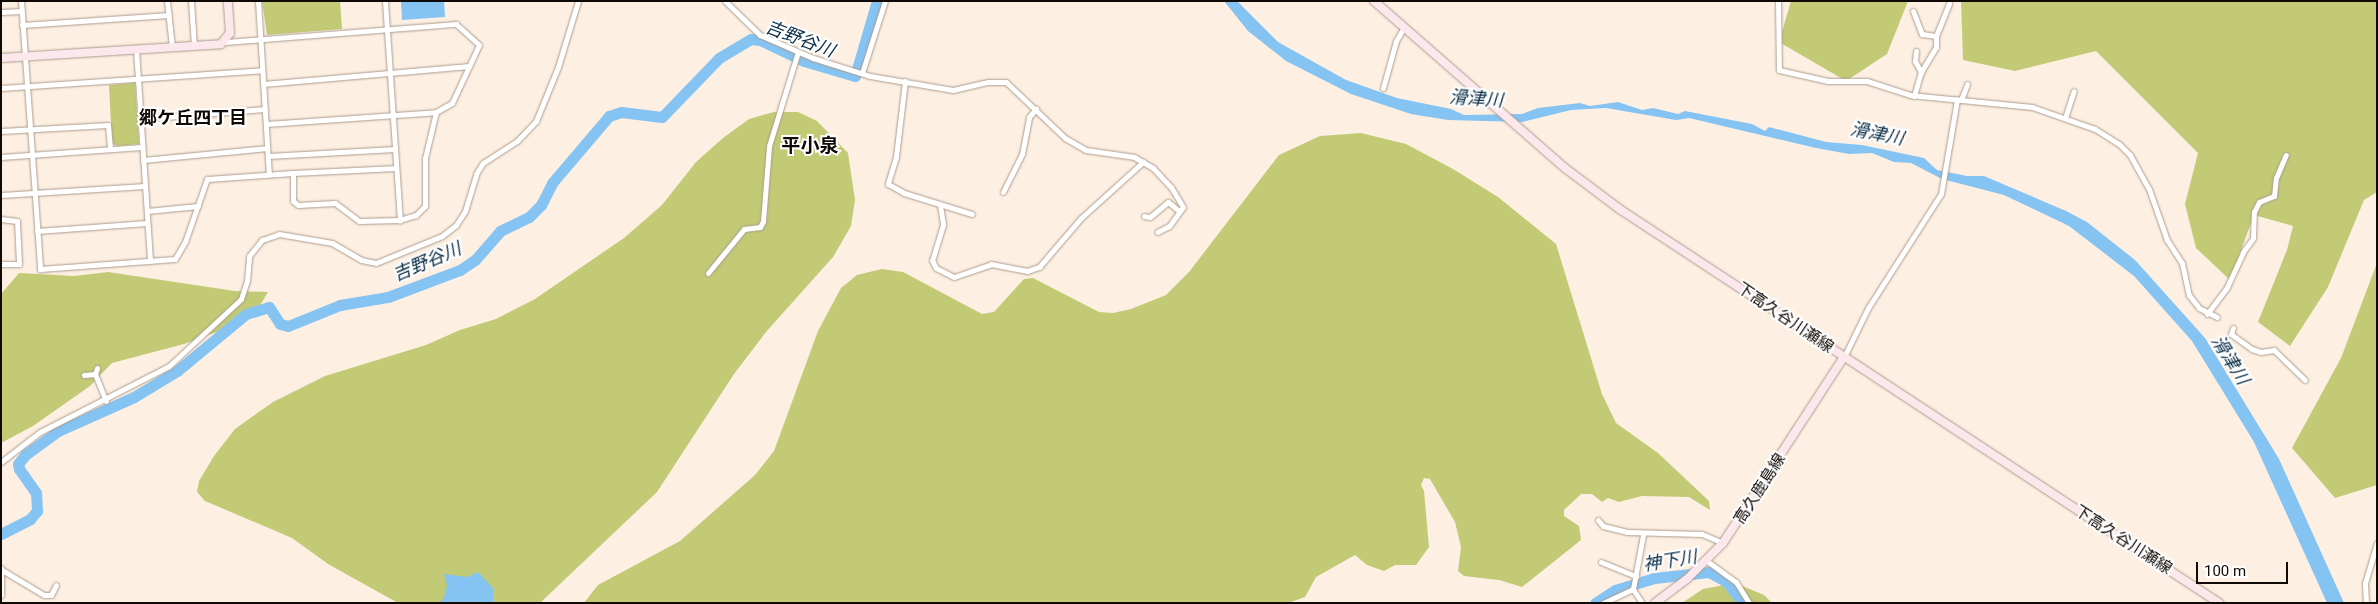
<!DOCTYPE html>
<html>
<head>
<meta charset="utf-8">
<style>
  body { margin:0 }
  #map { position:relative; width:2378px; height:604px; overflow:hidden; background:#fdf0e3; font-family:Roboto,"Noto Sans JP",sans-serif }
  div>[style] { position:absolute }
  [style*='--x'] { left:calc(var(--x)*1px); top:calc(var(--y)*1px); width:calc(var(--w)*1px); rotate:calc(var(--a)*1deg) }
  .green>* { inset:0; background:#c2ca76 }
  .water>* { inset:0; background:#85c3f3 }
  .river>* { height:11px; margin:-5.5px; padding:0 5.5px; transform-origin:5.5px; border-radius:5.5px; background:#85c3f3 }
  .roads { filter:drop-shadow(0 0 1px #ac9c8d) drop-shadow(0 0 1px #ac9c8d) }
  .street>* { height:5px; margin:-2.5px; padding:0 2.5px; transform-origin:2.5px; border-radius:2.5px; background:#fff }
  .secondary>* { height:8px; margin:-4px; padding:0 4px; transform-origin:4px; border-radius:4px; background:#fce7ec }
  span { translate:-50% -50%; white-space:nowrap; text-align:center; line-height:1.15; -webkit-text-stroke:4px #fff; paint-order:stroke }
  .street-label { font-size:16px; color:#100a06 }
  .water-label { font-size:18px; color:#0a2e46; font-style:italic }
  .neighbourhood-label { font-size:18px; color:#100a06; font-weight:700 }
  .quarter-label { font-size:19px; color:#100a06; font-weight:700 }
  .frame { position:absolute; inset:0; border:2px solid #100a06; pointer-events:none }
  .scale { position:absolute; left:2196px; top:562px; width:92px; height:22px; box-sizing:border-box; border:2px solid #100a06; border-top:0; padding-left:6px; font-size:15px; line-height:18px; white-space:nowrap; color:#100a06; -webkit-text-stroke:4px #fff; paint-order:stroke }
</style>
</head>
<body>
<div id="map">
  <div class="green">
    <div style="clip-path:polygon(262px 1px,340px 1px,342px 29px,267px 35px)"></div>
    <div style="clip-path:polygon(1791px 1px,1908px 1px,1887px 54px,1846px 81px,1779px 42px)"></div>
    <div style="clip-path:polygon(1961px 1px,2377px 1px,2377px 192px,2364px 200px,2328px 287px,2290px 346px,2258px 322px,2287px 250px,2293px 226px,2254px 215px,2230px 280px,2196px 248px,2185px 204px,2198px 153px,2096px 51px,2015px 71px,1963px 60px)"></div>
    <div style="clip-path:polygon(135px 83px,139px 144px,117px 146px,112px 143px,109px 85px)"></div>
    <div style="clip-path:polygon(774px 112px,798px 112px,817px 121px,848px 153px,855px 200px,851px 226px,833px 257px,766px 332px,734px 374px,657px 492px,540px 603px,398px 603px,328px 564px,292px 538px,205px 501px,197px 492px,199px 481px,214px 456px,235px 429px,273px 402px,325px 376px,426px 345px,460px 330px,496px 319px,535px 299px,624px 238px,662px 205px,696px 162px,723px 138px,749px 119px)"></div>
    <div style="clip-path:polygon(1361px 133px,1406px 144px,1453px 169px,1498px 197px,1556px 244px,1602px 394px,1616px 423px,1658px 453px,1709px 501px,1710px 510px,1689px 497px,1642px 496px,1619px 502px,1608px 498px,1602px 502px,1592px 494px,1581px 494px,1564px 510px,1564px 516px,1579px 526px,1581px 540px,1522px 587px,1499px 580px,1464px 576px,1458px 571px,1461px 547px,1455px 522px,1430px 479px,1424px 478px,1421px 485px,1424px 491px,1429px 547px,1416px 565px,1395px 565px,1384px 571px,1367px 565px,1355px 555px,1316px 577px,1305px 597px,1288px 603px,584px 603px,598px 585px,680px 541px,755px 475px,774px 451px,818px 331px,841px 288px,857px 275px,882px 269px,903px 272px,982px 314px,994px 312px,1024px 279px,1033px 278px,1099px 312px,1113px 313px,1131px 309px,1166px 295px,1189px 272px,1279px 155px,1320px 136px)"></div>
    <div style="clip-path:polygon(2377px 263px,2377px 485px,2335px 498px,2292px 448px,2341px 358px)"></div>
    <div style="clip-path:polygon(108px 272px,235px 291px,268px 292px,258px 309px,225px 329px,184px 344px,112px 363px,90px 386px,33px 426px,1px 443px,1px 294px,19px 273px,74px 276px)"></div>
    <div style="clip-path:polygon(1735px 583px,1764px 595px,1772px 603px,1682px 603px,1703px 589px)"></div>
  </div>
  <div class="water">
    <div style="clip-path:polygon(401px 1px,444px 1px,445px 17px,402px 20px)"></div>
    <div style="clip-path:polygon(1224px 1px,1237px 1px,1278px 42px,1346px 80px,1397px 98px,1451px 109px,1464px 115px,1522px 114px,1538px 108px,1580px 103px,1590px 106px,1618px 102px,1642px 110px,1653px 108px,1678px 114px,1685px 111px,1752px 124px,1765px 131px,1769px 127px,1826px 142px,1862px 145px,1924px 158px,1937px 170px,1967px 176px,1984px 176px,2066px 211px,2087px 222px,2135px 260px,2205px 338px,2279px 459px,2344px 603px,2327px 603px,2254px 442px,2192px 341px,2134px 276px,2069px 226px,2004px 195px,1942px 179px,1911px 163px,1894px 162px,1872px 153px,1849px 154px,1816px 148px,1689px 118px,1676px 120px,1606px 108px,1571px 110px,1522px 122px,1448px 120px,1411px 114px,1351px 94px,1286px 61px,1248px 31px)"></div>
    <div style="clip-path:polygon(478px 572px,493px 588px,493px 603px,439px 603px,444px 598px,447px 585px,444px 574px,467px 577px)"></div>
  </div>
  <div class="river">
    <div style="--x:1;--y:534;--w:33;--a:-27"></div>
    <div style="--x:30;--y:519;--w:11;--a:-49"></div>
    <div style="--x:37;--y:511;--w:18;--a:-93"></div>
    <div style="--x:36;--y:493;--w:29;--a:-125"></div>
    <div style="--x:19;--y:469;--w:5;--a:-101"></div>
    <div style="--x:18;--y:464;--w:11;--a:-52"></div>
    <div style="--x:25;--y:455;--w:41;--a:-36"></div>
    <div style="--x:58;--y:431;--w:83;--a:-24.1"></div>
    <div style="--x:134;--y:397;--w:50;--a:-31.2"></div>
    <div style="--x:177;--y:371;--w:89;--a:-39.6"></div>
    <div style="--x:246;--y:314;--w:24;--a:-17"></div>
    <div style="--x:269;--y:307;--w:20;--a:57"></div>
    <div style="--x:280;--y:324;--w:8;--a:14"></div>
    <div style="--x:288;--y:326;--w:56;--a:-22"></div>
    <div style="--x:340;--y:305;--w:49;--a:-9.5"></div>
    <div style="--x:388;--y:297;--w:77;--a:-20.6"></div>
    <div style="--x:460;--y:270;--w:18;--a:-34"></div>
    <div style="--x:475;--y:260;--w:38;--a:-49"></div>
    <div style="--x:500;--y:231;--w:32;--a:-26"></div>
    <div style="--x:529;--y:217;--w:17;--a:-45"></div>
    <div style="--x:541;--y:205;--w:25;--a:-63"></div>
    <div style="--x:552;--y:183;--w:88;--a:-49.6"></div>
    <div style="--x:609;--y:116;--w:13;--a:-18"></div>
    <div style="--x:621;--y:112;--w:41;--a:7"></div>
    <div style="--x:662;--y:117;--w:82;--a:-46"></div>
    <div style="--x:719;--y:58;--w:37;--a:-31"></div>
    <div style="--x:751;--y:39;--w:9;--a:6"></div>
    <div style="--x:760;--y:40;--w:49;--a:25.5"></div>
    <div style="--x:804;--y:61;--w:53;--a:16.4"></div>
    <div style="--x:855;--y:76;--w:78;--a:-73.7"></div>
    <div style="--x:1595;--y:603;--w:24;--a:-33"></div>
    <div style="--x:1615;--y:590;--w:41;--a:-17.1"></div>
    <div style="--x:1654;--y:578;--w:55;--a:-6.2"></div>
    <div style="--x:1709;--y:572;--w:21;--a:29"></div>
    <div style="--x:1727;--y:582;--w:26;--a:53"></div>
  </div>
  <div class="roads">
    <div class="street">
      <div style="--x:21;--y:1;--w:269;--a:85.9"></div>
      <div style="--x:40;--y:269;--w:135;--a:-4.2"></div>
      <div style="--x:175;--y:259;--w:20;--a:-60"></div>
      <div style="--x:185;--y:242;--w:67;--a:-70.8"></div>
      <div style="--x:207;--y:179;--w:86;--a:-4"></div>
      <div style="--x:167;--y:1;--w:46;--a:83.8"></div>
      <div style="--x:191;--y:1;--w:45;--a:86.2"></div>
      <div style="--x:258;--y:1;--w:173;--a:86.4"></div>
      <div style="--x:385;--y:1;--w:220;--a:86.1"></div>
      <div style="--x:725;--y:1;--w:49;--a:44.2"></div>
      <div style="--x:760;--y:35;--w:58;--a:23.5"></div>
      <div style="--x:813;--y:58;--w:60;--a:17.5"></div>
      <div style="--x:870;--y:76;--w:84;--a:9.6"></div>
      <div style="--x:953;--y:90;--w:36;--a:-13"></div>
      <div style="--x:988;--y:82;--w:18;--a:0"></div>
      <div style="--x:1006;--y:82;--w:81;--a:43.5"></div>
      <div style="--x:1065;--y:138;--w:24;--a:30"></div>
      <div style="--x:1086;--y:150;--w:49;--a:8.3"></div>
      <div style="--x:1134;--y:157;--w:22;--a:30"></div>
      <div style="--x:1153;--y:168;--w:26;--a:47"></div>
      <div style="--x:1171;--y:187;--w:23;--a:59"></div>
      <div style="--x:1183;--y:207;--w:24;--a:126"></div>
      <div style="--x:1169;--y:226;--w:13;--a:153"></div>
      <div style="--x:1778;--y:1;--w:69;--a:89.2"></div>
      <div style="--x:1779;--y:70;--w:50;--a:12.7"></div>
      <div style="--x:1828;--y:81;--w:39;--a:0"></div>
      <div style="--x:1867;--y:81;--w:45;--a:18"></div>
      <div style="--x:1910;--y:95;--w:123;--a:5.6"></div>
      <div style="--x:2032;--y:107;--w:67;--a:19.2"></div>
      <div style="--x:2095;--y:129;--w:28;--a:32"></div>
      <div style="--x:2119;--y:144;--w:16;--a:45"></div>
      <div style="--x:2130;--y:155;--w:39;--a:61"></div>
      <div style="--x:2149;--y:189;--w:54;--a:70.6"></div>
      <div style="--x:2167;--y:240;--w:27;--a:57"></div>
      <div style="--x:2182;--y:263;--w:33;--a:78"></div>
      <div style="--x:2189;--y:295;--w:16;--a:52"></div>
      <div style="--x:2199;--y:308;--w:20;--a:27"></div>
      <div style="--x:1913;--y:11;--w:25;--a:69"></div>
      <div style="--x:1922;--y:34;--w:14;--a:8"></div>
      <div style="--x:1;--y:12;--w:21;--a:-3"></div>
      <div style="--x:22;--y:25;--w:147;--a:-3.9"></div>
      <div style="--x:226;--y:42;--w:231;--a:-4.5"></div>
      <div style="--x:456;--y:24;--w:31;--a:42"></div>
      <div style="--x:479;--y:45;--w:64;--a:115"></div>
      <div style="--x:452;--y:103;--w:18;--a:151"></div>
      <div style="--x:436;--y:112;--w:47;--a:103.4"></div>
      <div style="--x:425;--y:158;--w:48;--a:90"></div>
      <div style="--x:425;--y:206;--w:13;--a:135"></div>
      <div style="--x:416;--y:215;--w:17;--a:163"></div>
      <div style="--x:400;--y:220;--w:41;--a:178.6"></div>
      <div style="--x:359;--y:221;--w:30;--a:-143"></div>
      <div style="--x:335;--y:203;--w:37;--a:177"></div>
      <div style="--x:298;--y:205;--w:6;--a:-141"></div>
      <div style="--x:293;--y:201;--w:28;--a:-90"></div>
      <div style="--x:293;--y:173;--w:103;--a:-2.8"></div>
      <div style="--x:136;--y:49;--w:212;--a:86.2"></div>
      <div style="--x:1916;--y:51;--w:10;--a:96"></div>
      <div style="--x:1915;--y:61;--w:13;--a:61"></div>
      <div style="--x:862;--y:73;--w:76;--a:-72.3"></div>
      <div style="--x:905;--y:81;--w:77;--a:96.8"></div>
      <div style="--x:896;--y:157;--w:28;--a:107"></div>
      <div style="--x:888;--y:184;--w:18;--a:29"></div>
      <div style="--x:904;--y:193;--w:71;--a:17.2"></div>
      <div style="--x:263;--y:84;--w:207;--a:-5"></div>
      <div style="--x:1;--y:88;--w:262;--a:-3.9"></div>
      <div style="--x:1383;--y:88;--w:49;--a:-74.5"></div>
      <div style="--x:1396;--y:41;--w:16;--a:-60"></div>
      <div style="--x:1914;--y:96;--w:25;--a:-74"></div>
      <div style="--x:1921;--y:72;--w:29;--a:-59"></div>
      <div style="--x:1936;--y:47;--w:11;--a:-90"></div>
      <div style="--x:1936;--y:36;--w:35;--a:-68"></div>
      <div style="--x:1961;--y:100;--w:17;--a:-69"></div>
      <div style="--x:2065;--y:118;--w:28;--a:-72"></div>
      <div style="--x:141;--y:119;--w:124;--a:-4.6"></div>
      <div style="--x:266;--y:124;--w:170;--a:-4"></div>
      <div style="--x:1;--y:131;--w:107;--a:-3.2"></div>
      <div style="--x:108;--y:125;--w:24;--a:85"></div>
      <div style="--x:268;--y:156;--w:127;--a:-3.2"></div>
      <div style="--x:1;--y:157;--w:141;--a:-4.1"></div>
      <div style="--x:143;--y:160;--w:125;--a:-5.5"></div>
      <div style="--x:1003;--y:192;--w:42;--a:-63.4"></div>
      <div style="--x:1022;--y:154;--w:38;--a:-79"></div>
      <div style="--x:1029;--y:117;--w:11;--a:-49"></div>
      <div style="--x:1;--y:195;--w:144;--a:-3.6"></div>
      <div style="--x:940;--y:205;--w:20;--a:81"></div>
      <div style="--x:943;--y:225;--w:37;--a:107"></div>
      <div style="--x:932;--y:260;--w:9;--a:63"></div>
      <div style="--x:936;--y:268;--w:20;--a:27"></div>
      <div style="--x:954;--y:277;--w:39;--a:-19"></div>
      <div style="--x:991;--y:264;--w:37;--a:11"></div>
      <div style="--x:1027;--y:271;--w:13;--a:-18"></div>
      <div style="--x:1039;--y:267;--w:65;--a:-49.4"></div>
      <div style="--x:1081;--y:218;--w:84;--a:-42.1"></div>
      <div style="--x:147;--y:211;--w:51;--a:-5.6"></div>
      <div style="--x:1144;--y:216;--w:6;--a:9"></div>
      <div style="--x:1150;--y:217;--w:23;--a:-40"></div>
      <div style="--x:1168;--y:202;--w:14;--a:39"></div>
      <div style="--x:1;--y:219;--w:16;--a:7"></div>
      <div style="--x:17;--y:221;--w:43;--a:87.3"></div>
      <div style="--x:19;--y:264;--w:18;--a:180"></div>
      <div style="--x:37;--y:231;--w:110;--a:-4.2"></div>
      <div style="--x:708;--y:273;--w:57;--a:-50.7"></div>
      <div style="--x:744;--y:229;--w:16;--a:-7"></div>
      <div style="--x:760;--y:227;--w:7;--a:-63"></div>
      <div style="--x:763;--y:221;--w:75;--a:-85.4"></div>
      <div style="--x:769;--y:146;--w:98;--a:-72.9"></div>
      <div style="--x:2207;--y:314;--w:34;--a:-53"></div>
      <div style="--x:2227;--y:287;--w:38;--a:-65"></div>
      <div style="--x:2243;--y:252;--w:17;--a:-54"></div>
      <div style="--x:2253;--y:238;--w:26;--a:-88"></div>
      <div style="--x:2254;--y:212;--w:11;--a:-63"></div>
      <div style="--x:2259;--y:202;--w:16;--a:-22"></div>
      <div style="--x:2274;--y:196;--w:18;--a:-84"></div>
      <div style="--x:2276;--y:178;--w:25;--a:-67"></div>
      <div style="--x:2233;--y:328;--w:6;--a:108"></div>
      <div style="--x:2231;--y:334;--w:26;--a:36"></div>
      <div style="--x:2252;--y:349;--w:9;--a:18"></div>
      <div style="--x:2261;--y:352;--w:13;--a:-9"></div>
      <div style="--x:2274;--y:350;--w:43;--a:44.1"></div>
      <div style="--x:1844;--y:357;--w:55;--a:-63.9"></div>
      <div style="--x:1868;--y:308;--w:135;--a:-57.4"></div>
      <div style="--x:1941;--y:194;--w:96;--a:-80.4"></div>
      <div style="--x:97;--y:368;--w:6;--a:108"></div>
      <div style="--x:95;--y:374;--w:29;--a:68"></div>
      <div style="--x:84;--y:375;--w:11;--a:-5"></div>
      <div style="--x:1;--y:462;--w:49;--a:-37.6"></div>
      <div style="--x:40;--y:432;--w:145;--a:-27.1"></div>
      <div style="--x:169;--y:366;--w:98;--a:-42.9"></div>
      <div style="--x:241;--y:299;--w:19;--a:-72"></div>
      <div style="--x:247;--y:281;--w:25;--a:-85"></div>
      <div style="--x:249;--y:256;--w:21;--a:-51"></div>
      <div style="--x:262;--y:240;--w:18;--a:-19"></div>
      <div style="--x:279;--y:234;--w:54;--a:9.6"></div>
      <div style="--x:332;--y:243;--w:34;--a:30"></div>
      <div style="--x:361;--y:260;--w:15;--a:11"></div>
      <div style="--x:376;--y:263;--w:71;--a:-22.2"></div>
      <div style="--x:442;--y:236;--w:18;--a:-38"></div>
      <div style="--x:456;--y:225;--w:17;--a:-57"></div>
      <div style="--x:465;--y:211;--w:39;--a:-73"></div>
      <div style="--x:476;--y:174;--w:13;--a:-58"></div>
      <div style="--x:483;--y:163;--w:40;--a:-32.9"></div>
      <div style="--x:517;--y:141;--w:28;--a:-46"></div>
      <div style="--x:536;--y:121;--w:58;--a:-67.8"></div>
      <div style="--x:558;--y:67;--w:69;--a:-73.1"></div>
      <div style="--x:1598;--y:520;--w:8;--a:50"></div>
      <div style="--x:1603;--y:526;--w:25;--a:14"></div>
      <div style="--x:1627;--y:532;--w:75;--a:1.5"></div>
      <div style="--x:1702;--y:534;--w:23;--a:23"></div>
      <div style="--x:1707;--y:561;--w:36;--a:36"></div>
      <div style="--x:1736;--y:582;--w:25;--a:58"></div>
      <div style="--x:1601;--y:562;--w:38;--a:22"></div>
      <div style="--x:2;--y:570;--w:49;--a:30.8"></div>
      <div style="--x:44;--y:595;--w:7;--a:0"></div>
      <div style="--x:51;--y:595;--w:11;--a:-63"></div>
      <div style="--x:1;--y:595;--w:27;--a:-90"></div>
      <div style="--x:1603;--y:603;--w:33;--a:-25"></div>
      <div style="--x:1642;--y:603;--w:17;--a:-123"></div>
      <div style="--x:1633;--y:589;--w:55;--a:-79.5"></div>
      <div style="--x:2366;--y:603;--w:20;--a:-93"></div>
      <div style="--x:2365;--y:583;--w:42;--a:-73.3"></div>
    </div>
    <div class="secondary">
      <div style="--x:1374;--y:1;--w:254;--a:41.2"></div>
      <div style="--x:1565;--y:168;--w:70;--a:36.9"></div>
      <div style="--x:1621;--y:210;--w:716;--a:33.31"></div>
      <div style="--x:1;--y:58;--w:220;--a:-3.6"></div>
      <div style="--x:221;--y:44;--w:14;--a:-51"></div>
      <div style="--x:230;--y:33;--w:32;--a:-94"></div>
      <div style="--x:1655;--y:603;--w:40;--a:-37"></div>
      <div style="--x:1687;--y:579;--w:51;--a:-45"></div>
      <div style="--x:1723;--y:543;--w:222;--a:-57"></div>
    </div>
  </div>
  <div class="street-label">
    <span style="left:1785px;top:318px;rotate:34deg">下高久谷川瀬線</span>
    <span style="left:1760px;top:489px;rotate:-57deg">高久鹿島線</span>
    <span style="left:2123px;top:540px;rotate:33deg">下高久谷川瀬線</span>
  </div>
  <div class="water-label">
    <span style="left:800px;top:39px;rotate:21deg">吉野谷川</span>
    <span style="left:1476px;top:99px;rotate:4deg">滑津川</span>
    <span style="left:1877px;top:134px;rotate:11deg">滑津川</span>
    <span style="left:427px;top:262px;rotate:-23deg">吉野谷川</span>
    <span style="left:2230px;top:360px;rotate:58deg">滑津川</span>
    <span style="left:1670px;top:561px;rotate:-9deg">神下川</span>
  </div>
  <div class="neighbourhood-label">
    <span style="left:193px;top:118px">郷ケ丘四丁目</span>
  </div>
  <div class="quarter-label">
    <span style="left:810px;top:146px">平小泉</span>
  </div>
  <div class="frame"></div>
  <div class="scale">100 m</div>
</div>
</body>
</html>
